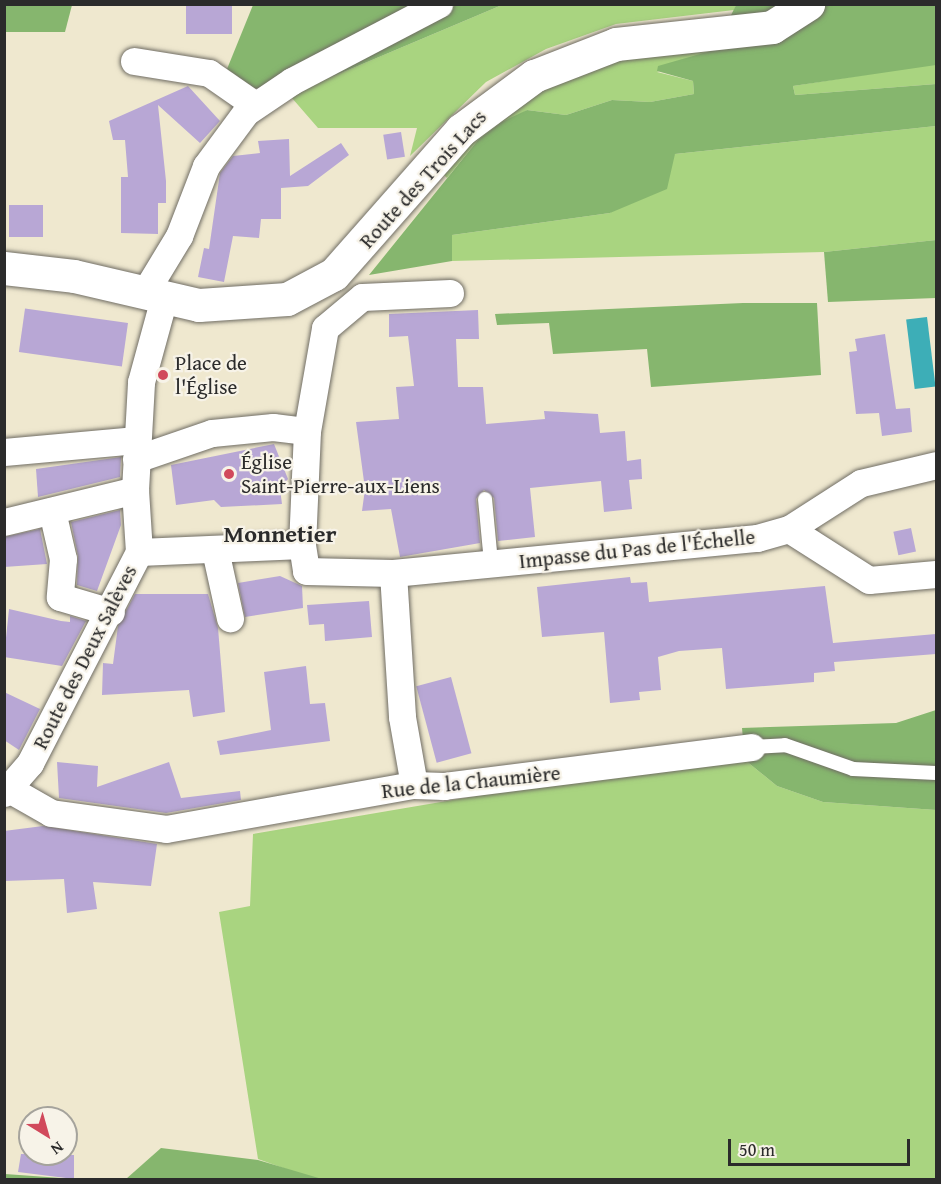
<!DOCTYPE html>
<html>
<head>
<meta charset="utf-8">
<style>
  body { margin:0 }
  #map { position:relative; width:941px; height:1184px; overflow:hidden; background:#efe8cf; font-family:"Gentium Book Plus",serif }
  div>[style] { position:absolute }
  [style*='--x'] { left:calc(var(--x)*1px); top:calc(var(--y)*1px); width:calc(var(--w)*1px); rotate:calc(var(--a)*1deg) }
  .green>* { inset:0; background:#a9d480 }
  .forest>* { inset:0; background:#86b66e }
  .water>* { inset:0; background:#3daeb7; transform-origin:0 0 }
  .building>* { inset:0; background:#b8a7d5; transform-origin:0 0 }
  .roads { filter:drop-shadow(0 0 2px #706d64) drop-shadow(0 0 2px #706d64) }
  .service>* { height:14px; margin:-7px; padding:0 7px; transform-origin:7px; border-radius:7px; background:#fff }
  .minor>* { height:27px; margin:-13.5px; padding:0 13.5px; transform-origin:13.5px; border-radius:13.5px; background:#fff }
  .tertiary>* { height:33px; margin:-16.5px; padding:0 16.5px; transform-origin:16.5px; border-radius:16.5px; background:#fff }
  .dots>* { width:16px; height:16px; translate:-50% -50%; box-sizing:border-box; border:3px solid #f7f3e8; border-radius:50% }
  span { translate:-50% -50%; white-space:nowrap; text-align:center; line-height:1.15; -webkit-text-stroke:4.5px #f7f3e8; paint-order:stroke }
  .street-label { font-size:21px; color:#2b2b2b }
  .poi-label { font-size:21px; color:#2b2b2b }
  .left { translate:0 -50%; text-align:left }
  .quarter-label { font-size:24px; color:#2b2b2b; font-weight:700 }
  .frame { position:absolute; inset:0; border:6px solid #2b2b2b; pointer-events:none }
  .north { position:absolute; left:18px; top:1106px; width:60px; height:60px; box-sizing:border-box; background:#f7f3e8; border:2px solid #a5a39c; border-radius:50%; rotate:143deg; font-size:16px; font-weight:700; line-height:24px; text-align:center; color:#2b2b2b }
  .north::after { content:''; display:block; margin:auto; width:21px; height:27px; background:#d1495b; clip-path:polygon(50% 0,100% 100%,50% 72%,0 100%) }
  .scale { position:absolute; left:728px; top:1139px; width:182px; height:27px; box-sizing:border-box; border:3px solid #2b2b2b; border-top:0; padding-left:8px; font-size:18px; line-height:21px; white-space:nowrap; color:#2b2b2b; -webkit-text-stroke:4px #f7f3e8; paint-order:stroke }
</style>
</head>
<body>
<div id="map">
  <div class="green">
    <div style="clip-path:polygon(502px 5px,736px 5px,734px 10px,616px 24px,546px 49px,486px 82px,410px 156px,417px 128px,318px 128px,285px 90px,334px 76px)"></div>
    <div style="clip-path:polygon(714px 50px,657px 72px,693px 81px,694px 94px,650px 102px,612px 100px,566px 115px,527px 110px,478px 140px,447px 178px,440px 171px,463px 145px,546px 84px,622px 58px)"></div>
    <div style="clip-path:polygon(927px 65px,936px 65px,936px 84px,795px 95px,793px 86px)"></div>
    <div style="clip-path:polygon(936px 126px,936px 240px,824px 252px,452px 261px,452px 235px,610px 213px,675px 154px)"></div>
    <div style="clip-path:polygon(745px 760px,777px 786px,823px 802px,936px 810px,936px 1179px,317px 1180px,258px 1159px,219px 912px,250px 906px,253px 834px,541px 785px)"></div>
  </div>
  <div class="forest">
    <div style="clip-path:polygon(4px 5px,5px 4px,72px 5px,65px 32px,5px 32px)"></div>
    <div style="clip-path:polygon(253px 5px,502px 5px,334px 76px,285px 90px,254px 88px,227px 69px)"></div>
    <div style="clip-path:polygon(736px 5px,936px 5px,936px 65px,793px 86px,795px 95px,936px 84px,936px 126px,675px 154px,667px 189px,610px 213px,452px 235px,452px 261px,369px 275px,478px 140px,502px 122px,527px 110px,566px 115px,612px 100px,650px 102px,694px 94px,693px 81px,657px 71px,658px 66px,714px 50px)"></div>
    <div style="clip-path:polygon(936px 240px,936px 298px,828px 302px,824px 252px)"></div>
    <div style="clip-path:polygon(743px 303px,817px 303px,821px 375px,651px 387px,647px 349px,553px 354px,549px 323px,497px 325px,495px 314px)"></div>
    <div style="clip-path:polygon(936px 710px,936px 810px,823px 802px,777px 786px,745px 760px,742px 728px,896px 723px)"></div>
    <div style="clip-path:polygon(161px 1148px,258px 1160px,322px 1179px,126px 1179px)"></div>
    <div style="clip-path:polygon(4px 1174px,5px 1174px,75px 1179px,5px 1179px)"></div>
  </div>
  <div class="water">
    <div style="left:927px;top:317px;width:70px;height:21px;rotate:83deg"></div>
  </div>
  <div class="building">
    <div style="left:186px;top:4px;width:46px;height:30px"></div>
    <div style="clip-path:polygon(188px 86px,220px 121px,200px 143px,158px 105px,166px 181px,166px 203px,158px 203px,158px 234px,121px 233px,121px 177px,128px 177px,125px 140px,113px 140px,109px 121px)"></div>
    <div style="left:401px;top:132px;width:25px;height:18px;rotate:81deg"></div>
    <div style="clip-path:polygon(289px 139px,290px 176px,341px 143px,349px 155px,308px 186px,281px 188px,281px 219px,261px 219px,259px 238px,233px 236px,224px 282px,198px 277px,204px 248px,209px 249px,220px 173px,233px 156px,260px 153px,258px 141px)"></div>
    <div style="left:9px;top:205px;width:34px;height:32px"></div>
    <div style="clip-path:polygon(478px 310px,479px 339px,456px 339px,458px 387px,483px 387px,486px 424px,545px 419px,544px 411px,598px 414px,600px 433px,625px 431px,627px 461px,641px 459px,642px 479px,629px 480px,632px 509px,604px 512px,601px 481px,530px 488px,535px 537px,498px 541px,494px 498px,484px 490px,476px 499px,480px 543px,400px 557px,391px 509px,362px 511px,365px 489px,356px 422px,399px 419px,396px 387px,414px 386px,408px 336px,389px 337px,389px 314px)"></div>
    <div style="left:128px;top:323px;width:44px;height:104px;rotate:98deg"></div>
    <div style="clip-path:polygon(885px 334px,896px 409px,910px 408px,912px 432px,882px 436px,879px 413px,856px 414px,849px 352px,857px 351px,855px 339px)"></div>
    <div style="clip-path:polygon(274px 444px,288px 479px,280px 489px,282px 504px,221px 507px,214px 500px,176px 505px,171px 465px)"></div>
    <div style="clip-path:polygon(121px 457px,120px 477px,38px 497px,36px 469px)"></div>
    <div style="clip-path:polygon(120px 510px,121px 525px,97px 591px,77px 585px,78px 556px,71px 522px)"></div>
    <div style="left:911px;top:528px;width:24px;height:18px;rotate:78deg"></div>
    <div style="clip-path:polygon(40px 529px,47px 564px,4px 567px,4px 537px)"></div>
    <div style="clip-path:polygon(280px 576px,302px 586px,303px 608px,245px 617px,238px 583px)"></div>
    <div style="clip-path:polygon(630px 577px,631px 583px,647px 582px,649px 602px,825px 586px,833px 643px,936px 634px,936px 654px,834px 662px,835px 671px,814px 673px,814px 682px,726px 689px,722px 648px,679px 651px,658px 657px,661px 690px,639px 692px,640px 700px,610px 703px,604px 632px,542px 637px,537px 587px)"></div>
    <div style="clip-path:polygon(135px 594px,208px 594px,218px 628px,225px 712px,193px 717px,189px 690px,102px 695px,103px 663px,113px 664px,118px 626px)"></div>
    <div style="clip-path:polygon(369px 601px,372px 637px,325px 641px,324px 624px,309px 625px,307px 605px)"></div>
    <div style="clip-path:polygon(9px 609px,61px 621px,70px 622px,70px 616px,86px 621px,62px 666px,4px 657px)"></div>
    <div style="clip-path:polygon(306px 666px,310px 704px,325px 703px,330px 741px,220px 755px,217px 741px,271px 730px,264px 672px)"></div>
    <div style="left:451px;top:677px;width:79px;height:36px;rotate:75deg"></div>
    <div style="clip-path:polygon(4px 692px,40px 709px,19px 750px,4px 740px)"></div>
    <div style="clip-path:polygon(57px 762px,98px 766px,97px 787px,169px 762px,181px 798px,240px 791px,241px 800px,166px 813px,59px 798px)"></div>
    <div style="clip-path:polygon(43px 826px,157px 844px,151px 886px,93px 882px,97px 909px,67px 913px,64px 879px,4px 881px,4px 831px)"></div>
    <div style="clip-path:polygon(21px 1154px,74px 1155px,74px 1179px,18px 1172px)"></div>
  </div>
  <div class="roads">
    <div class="service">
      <div style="--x:485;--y:499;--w:64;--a:84.6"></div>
      <div style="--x:752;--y:747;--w:33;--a:-3"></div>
      <div style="--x:785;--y:745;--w:72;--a:19.4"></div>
      <div style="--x:853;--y:769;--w:83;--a:2.8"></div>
    </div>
    <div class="minor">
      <div style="--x:134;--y:61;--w:76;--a:9.1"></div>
      <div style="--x:209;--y:73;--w:56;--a:34.8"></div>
      <div style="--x:145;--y:292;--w:66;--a:-58.7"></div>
      <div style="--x:179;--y:236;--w:75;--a:-68.9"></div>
      <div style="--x:206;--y:166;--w:67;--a:-53.5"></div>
      <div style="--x:246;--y:112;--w:55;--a:-34"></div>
      <div style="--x:292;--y:81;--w:166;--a:-27.6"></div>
      <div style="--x:450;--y:293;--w:88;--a:177.4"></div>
      <div style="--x:362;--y:297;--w:48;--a:140"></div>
      <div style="--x:325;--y:328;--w:105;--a:99.9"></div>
      <div style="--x:307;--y:431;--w:114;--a:92.5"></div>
      <div style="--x:302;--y:545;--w:26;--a:81"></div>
      <div style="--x:306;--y:571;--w:87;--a:1.3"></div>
      <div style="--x:393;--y:573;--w:366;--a:-5.5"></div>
      <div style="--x:757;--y:538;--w:33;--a:-16"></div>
      <div style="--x:789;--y:529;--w:85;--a:-32.6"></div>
      <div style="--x:861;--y:483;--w:77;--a:-13.5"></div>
      <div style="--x:4;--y:452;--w:133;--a:-5.2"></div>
      <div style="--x:136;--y:459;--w:80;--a:-18.9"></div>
      <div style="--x:212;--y:433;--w:61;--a:-5.6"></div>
      <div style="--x:273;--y:427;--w:34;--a:7"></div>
      <div style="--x:52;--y:511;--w:49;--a:77.1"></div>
      <div style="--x:63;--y:559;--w:38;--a:95"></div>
      <div style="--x:60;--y:597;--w:53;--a:16.4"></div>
      <div style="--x:4;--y:522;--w:135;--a:-13.7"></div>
      <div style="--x:789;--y:529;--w:95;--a:32.5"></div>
      <div style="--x:869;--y:580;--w:67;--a:-5.1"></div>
      <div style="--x:215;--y:550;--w:70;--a:77.6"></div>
      <div style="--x:139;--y:552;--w:163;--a:-2.5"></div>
      <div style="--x:393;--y:573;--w:144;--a:86.4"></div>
      <div style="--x:402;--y:717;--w:69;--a:80"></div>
      <div style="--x:9;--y:789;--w:48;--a:29.7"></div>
      <div style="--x:51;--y:813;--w:116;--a:7.9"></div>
      <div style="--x:166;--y:829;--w:252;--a:-10.1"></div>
      <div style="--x:414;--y:785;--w:30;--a:2"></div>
      <div style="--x:444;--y:786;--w:310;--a:-7.2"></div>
      <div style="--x:4;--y:793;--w:40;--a:-49"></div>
      <div style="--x:30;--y:763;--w:237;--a:-62.7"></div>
      <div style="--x:139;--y:552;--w:62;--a:-93.7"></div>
      <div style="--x:135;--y:490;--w:108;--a:-86.8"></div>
      <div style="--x:141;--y:382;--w:87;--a:-74.7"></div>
    </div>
    <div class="tertiary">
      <div style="--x:4;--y:268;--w:70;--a:6.5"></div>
      <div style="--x:74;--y:276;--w:128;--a:13.1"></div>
      <div style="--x:199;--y:305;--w:88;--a:-3.9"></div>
      <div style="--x:287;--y:299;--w:53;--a:-28"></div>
      <div style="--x:334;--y:274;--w:192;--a:-48.6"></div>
      <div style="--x:461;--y:130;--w:91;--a:-36.5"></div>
      <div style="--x:534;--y:76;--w:88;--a:-21.3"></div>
      <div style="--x:616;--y:44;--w:157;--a:-6.2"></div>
      <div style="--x:772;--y:27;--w:43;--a:-32.6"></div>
    </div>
  </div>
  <div class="dots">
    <div style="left:163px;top:375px;background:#d1495b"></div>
    <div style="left:229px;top:474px;background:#d1495b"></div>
  </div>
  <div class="street-label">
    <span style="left:423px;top:179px;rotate:-48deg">Route des Trois Lacs</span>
    <span style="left:637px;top:549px;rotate:-6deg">Impasse du Pas de l'Échelle</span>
    <span style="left:85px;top:657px;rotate:-63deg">Route des Deux Salèves</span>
    <span style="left:471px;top:782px;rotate:-6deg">Rue de la Chaumière</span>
  </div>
  <div class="poi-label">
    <span class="left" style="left:175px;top:375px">Place de<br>l'Église</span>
    <span class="left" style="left:241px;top:474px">Église<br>Saint-Pierre-aux-Liens</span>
  </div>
  <div class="quarter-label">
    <span style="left:280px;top:534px">Monnetier</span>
  </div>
  <div class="frame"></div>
  <div class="north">N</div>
  <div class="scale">50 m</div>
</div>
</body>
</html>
